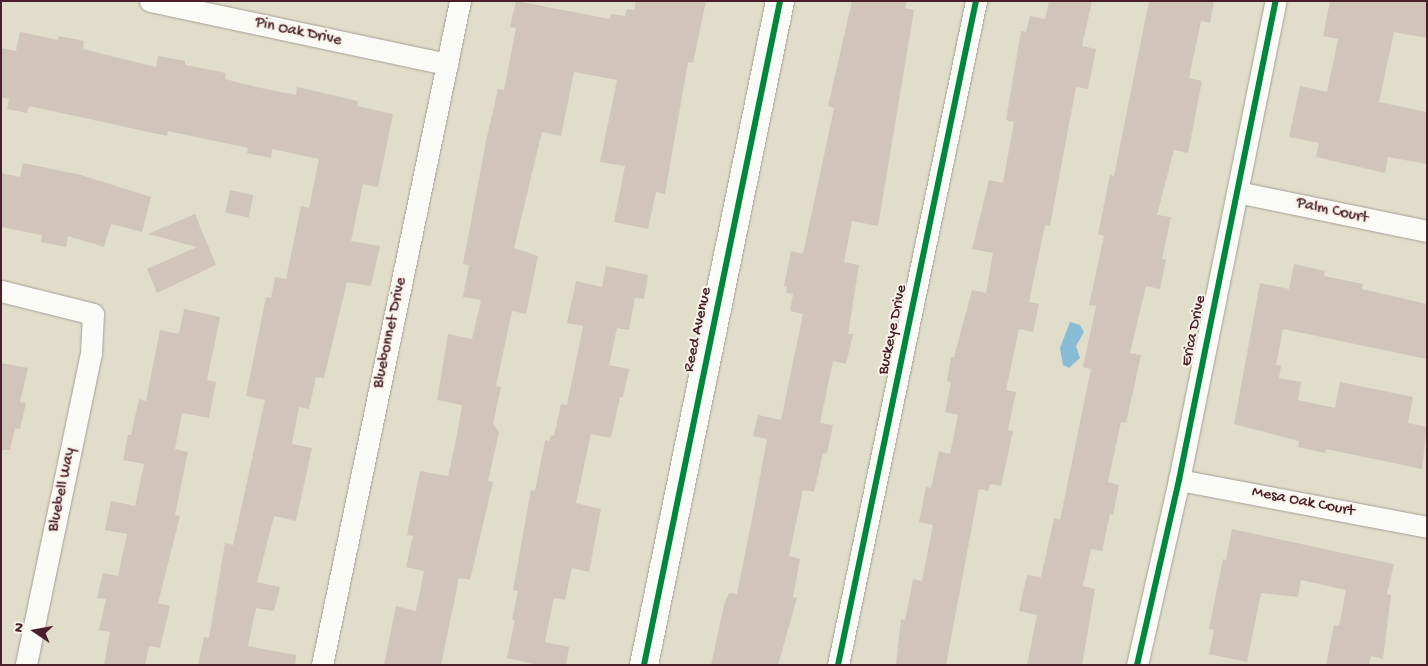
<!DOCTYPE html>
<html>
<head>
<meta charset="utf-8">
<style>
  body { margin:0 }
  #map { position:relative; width:1428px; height:666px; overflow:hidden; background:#e0ddcb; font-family:"Gochi Hand",sans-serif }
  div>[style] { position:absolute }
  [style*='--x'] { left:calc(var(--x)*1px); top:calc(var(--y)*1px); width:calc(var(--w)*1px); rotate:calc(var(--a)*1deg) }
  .water>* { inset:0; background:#88bcd6 }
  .building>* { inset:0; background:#d1c5b9; transform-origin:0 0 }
  .roads { filter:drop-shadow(0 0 1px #a69f96) drop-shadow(0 0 1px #a69f96) }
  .minor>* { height:21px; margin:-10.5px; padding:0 10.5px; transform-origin:10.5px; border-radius:10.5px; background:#fafaf7 }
  .secondary>* { height:28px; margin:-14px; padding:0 14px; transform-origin:14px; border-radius:14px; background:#fafaf7 }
  .cycleway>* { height:6px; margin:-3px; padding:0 3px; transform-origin:3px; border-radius:3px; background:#00873e }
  span { translate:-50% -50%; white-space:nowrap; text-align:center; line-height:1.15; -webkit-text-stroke:4px #f7f3e8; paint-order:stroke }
  .street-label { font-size:16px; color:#4a1f2b }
  .frame { position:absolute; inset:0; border:2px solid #4a1f2b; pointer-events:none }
  .north { position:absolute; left:10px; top:606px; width:50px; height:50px; -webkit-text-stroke:4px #f7f3e8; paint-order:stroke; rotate:282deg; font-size:14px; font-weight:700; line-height:20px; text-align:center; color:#4a1f2b }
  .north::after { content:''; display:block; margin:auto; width:18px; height:22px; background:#4a1f2b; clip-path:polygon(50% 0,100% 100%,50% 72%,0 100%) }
</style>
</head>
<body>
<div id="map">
  <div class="water">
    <div style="clip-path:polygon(1070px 322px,1080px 325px,1084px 332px,1076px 346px,1080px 358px,1069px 368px,1063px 365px,1060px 348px)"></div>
  </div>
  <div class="building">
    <div style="clip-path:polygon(516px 1px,610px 19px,611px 14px,625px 16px,627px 9px,634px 10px,636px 1px,706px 1px,693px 63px,688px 62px,665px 194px,656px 192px,648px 229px,614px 222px,625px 166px,600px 162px,617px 80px,574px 72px,561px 136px,542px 132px,514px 248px,538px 256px,526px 314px,512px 311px,496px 386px,501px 387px,493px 424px,499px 432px,488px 481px,493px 482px,470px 580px,459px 578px,441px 665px,384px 665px,396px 606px,416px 611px,424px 571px,406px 567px,413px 536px,407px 535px,420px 471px,448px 476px,457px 435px,462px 405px,437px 400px,448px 334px,472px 339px,481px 300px,463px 297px,469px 265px,463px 264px,486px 141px,498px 89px,504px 90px,516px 28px,510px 27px)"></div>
    <div style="clip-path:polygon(852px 1px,907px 1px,905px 8px,914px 10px,878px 226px,852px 221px,844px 262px,859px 265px,848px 334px,853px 334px,846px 364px,833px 361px,820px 423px,833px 425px,827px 454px,823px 453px,814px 492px,803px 490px,789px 556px,800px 559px,793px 597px,797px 598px,778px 665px,711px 665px,724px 605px,729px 593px,737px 594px,753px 514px,767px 439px,753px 436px,758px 415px,781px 420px,782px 415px,803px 314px,790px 311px,793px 294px,786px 293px,787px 287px,784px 286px,791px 251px,803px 254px,834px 108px,828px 106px)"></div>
    <div style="clip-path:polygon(1049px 1px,1092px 1px,1082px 46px,1096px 49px,1088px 89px,1076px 87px,1050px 226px,1045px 225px,1029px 302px,1039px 304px,1033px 332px,1019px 329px,1006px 390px,1016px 392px,1008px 430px,1013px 431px,1001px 486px,990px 484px,988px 491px,979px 489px,946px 665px,896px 665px,901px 619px,905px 620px,913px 579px,922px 581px,933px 525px,919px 522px,926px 487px,931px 488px,939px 451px,950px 454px,958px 415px,945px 412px,951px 382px,947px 381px,951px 357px,954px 357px,972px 290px,986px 293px,993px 253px,972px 249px,989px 180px,1003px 183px,1014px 122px,1006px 120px,1021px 31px,1026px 32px,1030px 16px,1045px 19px)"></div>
    <div style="clip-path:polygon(1149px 1px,1214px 1px,1210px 23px,1201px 21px,1189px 78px,1202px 81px,1188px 153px,1174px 150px,1157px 215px,1171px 217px,1162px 259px,1166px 260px,1160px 289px,1146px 286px,1130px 353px,1141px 355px,1126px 423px,1121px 422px,1108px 482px,1119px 485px,1113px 515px,1110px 514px,1102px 551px,1091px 549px,1083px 586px,1095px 589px,1082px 665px,1027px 665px,1037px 615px,1019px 611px,1027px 575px,1041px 577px,1054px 518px,1060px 520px,1091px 369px,1083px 367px,1096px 306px,1089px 305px,1104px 236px,1098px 234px,1110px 175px,1114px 176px)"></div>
    <div style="clip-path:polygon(1330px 1px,1427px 1px,1427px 38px,1394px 32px,1379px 102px,1427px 112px,1427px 164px,1388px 157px,1385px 173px,1316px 157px,1319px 143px,1289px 137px,1300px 86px,1327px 92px,1338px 39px,1323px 36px)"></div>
    <div style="clip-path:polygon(20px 32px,58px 40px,59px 36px,84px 41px,83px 49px,156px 67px,158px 56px,185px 61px,185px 65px,226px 73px,225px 79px,256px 87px,296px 95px,297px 87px,358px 101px,357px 106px,393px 114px,378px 187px,363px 184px,351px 241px,380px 246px,371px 286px,347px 282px,324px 378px,316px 377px,309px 409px,299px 407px,292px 444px,312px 448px,296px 521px,274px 516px,257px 582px,280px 587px,274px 611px,256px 608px,248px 646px,296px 655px,295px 665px,198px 665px,204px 637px,209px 638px,225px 543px,233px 545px,265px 400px,246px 396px,266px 297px,271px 298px,275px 277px,286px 279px,301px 206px,309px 208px,319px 159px,272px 149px,271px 158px,247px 153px,248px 148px,168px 131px,167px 136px,29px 106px,27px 113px,7px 109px,9px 99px,1px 97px,1px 48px,16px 51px)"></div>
    <div style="clip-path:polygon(23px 163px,81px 175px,151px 197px,142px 232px,111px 224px,104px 247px,68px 236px,66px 247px,41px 242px,42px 235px,1px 227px,1px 173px,20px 177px)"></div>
    <div style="left:230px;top:190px;width:24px;height:23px;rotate:12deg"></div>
    <div style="clip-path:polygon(195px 214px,216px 265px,157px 293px,147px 269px,197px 247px,148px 234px)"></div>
    <div style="clip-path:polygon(1294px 264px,1325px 271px,1324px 276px,1363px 284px,1362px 289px,1427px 304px,1427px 359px,1283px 329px,1276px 365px,1281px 366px,1279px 378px,1301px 382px,1298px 400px,1335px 408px,1340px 382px,1413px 397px,1408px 423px,1427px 427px,1422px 469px,1326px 449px,1325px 453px,1298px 447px,1299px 441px,1234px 424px,1260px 283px,1289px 289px)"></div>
    <div style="clip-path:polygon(606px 266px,648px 275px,644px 299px,635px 298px,629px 330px,617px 328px,609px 365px,629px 369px,623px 397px,620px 397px,611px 438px,591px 434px,576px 503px,601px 509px,589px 572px,572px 568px,565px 600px,554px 598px,545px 642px,569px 647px,566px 665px,539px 665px,507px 658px,515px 620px,512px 620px,518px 591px,513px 590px,531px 490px,535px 491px,545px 440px,549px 441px,551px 435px,554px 436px,561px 404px,567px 405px,583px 326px,567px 323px,576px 281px,602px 287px)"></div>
    <div style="clip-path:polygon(184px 309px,220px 317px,207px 380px,216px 382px,209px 418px,182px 413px,175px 449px,188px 452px,175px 515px,180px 516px,158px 603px,170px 606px,160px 648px,149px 646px,145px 665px,104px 665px,110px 632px,99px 630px,106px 599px,97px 598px,103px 573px,118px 576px,127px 534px,105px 530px,111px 501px,135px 506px,144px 464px,123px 460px,128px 435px,131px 435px,139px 399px,146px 401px,160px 330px,179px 334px)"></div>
    <div style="clip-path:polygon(1px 363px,28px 368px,20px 402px,26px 403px,20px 429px,15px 428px,10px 450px,1px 450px)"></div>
    <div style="clip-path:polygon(1232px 529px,1394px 564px,1387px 594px,1391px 595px,1383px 659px,1371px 656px,1369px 665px,1326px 665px,1334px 625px,1339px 626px,1346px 590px,1301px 580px,1298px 597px,1261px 593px,1247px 662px,1209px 654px,1214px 630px,1209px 629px,1223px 559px,1226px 560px)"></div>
  </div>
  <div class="roads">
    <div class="minor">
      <div style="--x:150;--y:1;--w:304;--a:12"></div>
      <div style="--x:1237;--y:192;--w:194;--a:11.6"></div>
      <div style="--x:1;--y:291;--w:95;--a:14"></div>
      <div style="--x:93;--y:314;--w:39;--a:93"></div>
      <div style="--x:91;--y:353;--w:319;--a:101.8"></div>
      <div style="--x:1179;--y:480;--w:252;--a:10.7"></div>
      <div style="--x:322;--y:665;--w:678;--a:-78.26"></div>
      <div style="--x:838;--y:665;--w:678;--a:-78.26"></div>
      <div style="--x:1137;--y:665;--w:190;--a:-77.2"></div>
      <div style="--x:1179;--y:480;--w:489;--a:-78.6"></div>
    </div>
    <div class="secondary">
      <div style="--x:644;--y:665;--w:678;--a:-78.42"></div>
    </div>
  </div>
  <div class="cycleway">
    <div style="--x:644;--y:665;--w:678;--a:-78.42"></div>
    <div style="--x:838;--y:665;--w:678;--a:-78.26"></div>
    <div style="--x:1137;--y:665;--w:190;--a:-77.2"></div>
    <div style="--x:1179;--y:480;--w:489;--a:-78.6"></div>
  </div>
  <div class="street-label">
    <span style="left:298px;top:33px;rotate:12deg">Pin Oak Drive</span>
    <span style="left:1332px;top:212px;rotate:12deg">Palm Court</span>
    <span style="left:699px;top:330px;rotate:-78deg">Reed Avenue</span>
    <span style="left:894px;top:330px;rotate:-78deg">Buckeye Drive</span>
    <span style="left:1195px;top:331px;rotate:-78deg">Erica Drive</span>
    <span style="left:391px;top:333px;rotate:-78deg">Bluebonnet Drive</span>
    <span style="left:63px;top:490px;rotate:-78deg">Bluebell Way</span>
    <span style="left:1303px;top:503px;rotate:11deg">Mesa Oak Court</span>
  </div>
  <div class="frame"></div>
  <div class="north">N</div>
</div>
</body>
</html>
